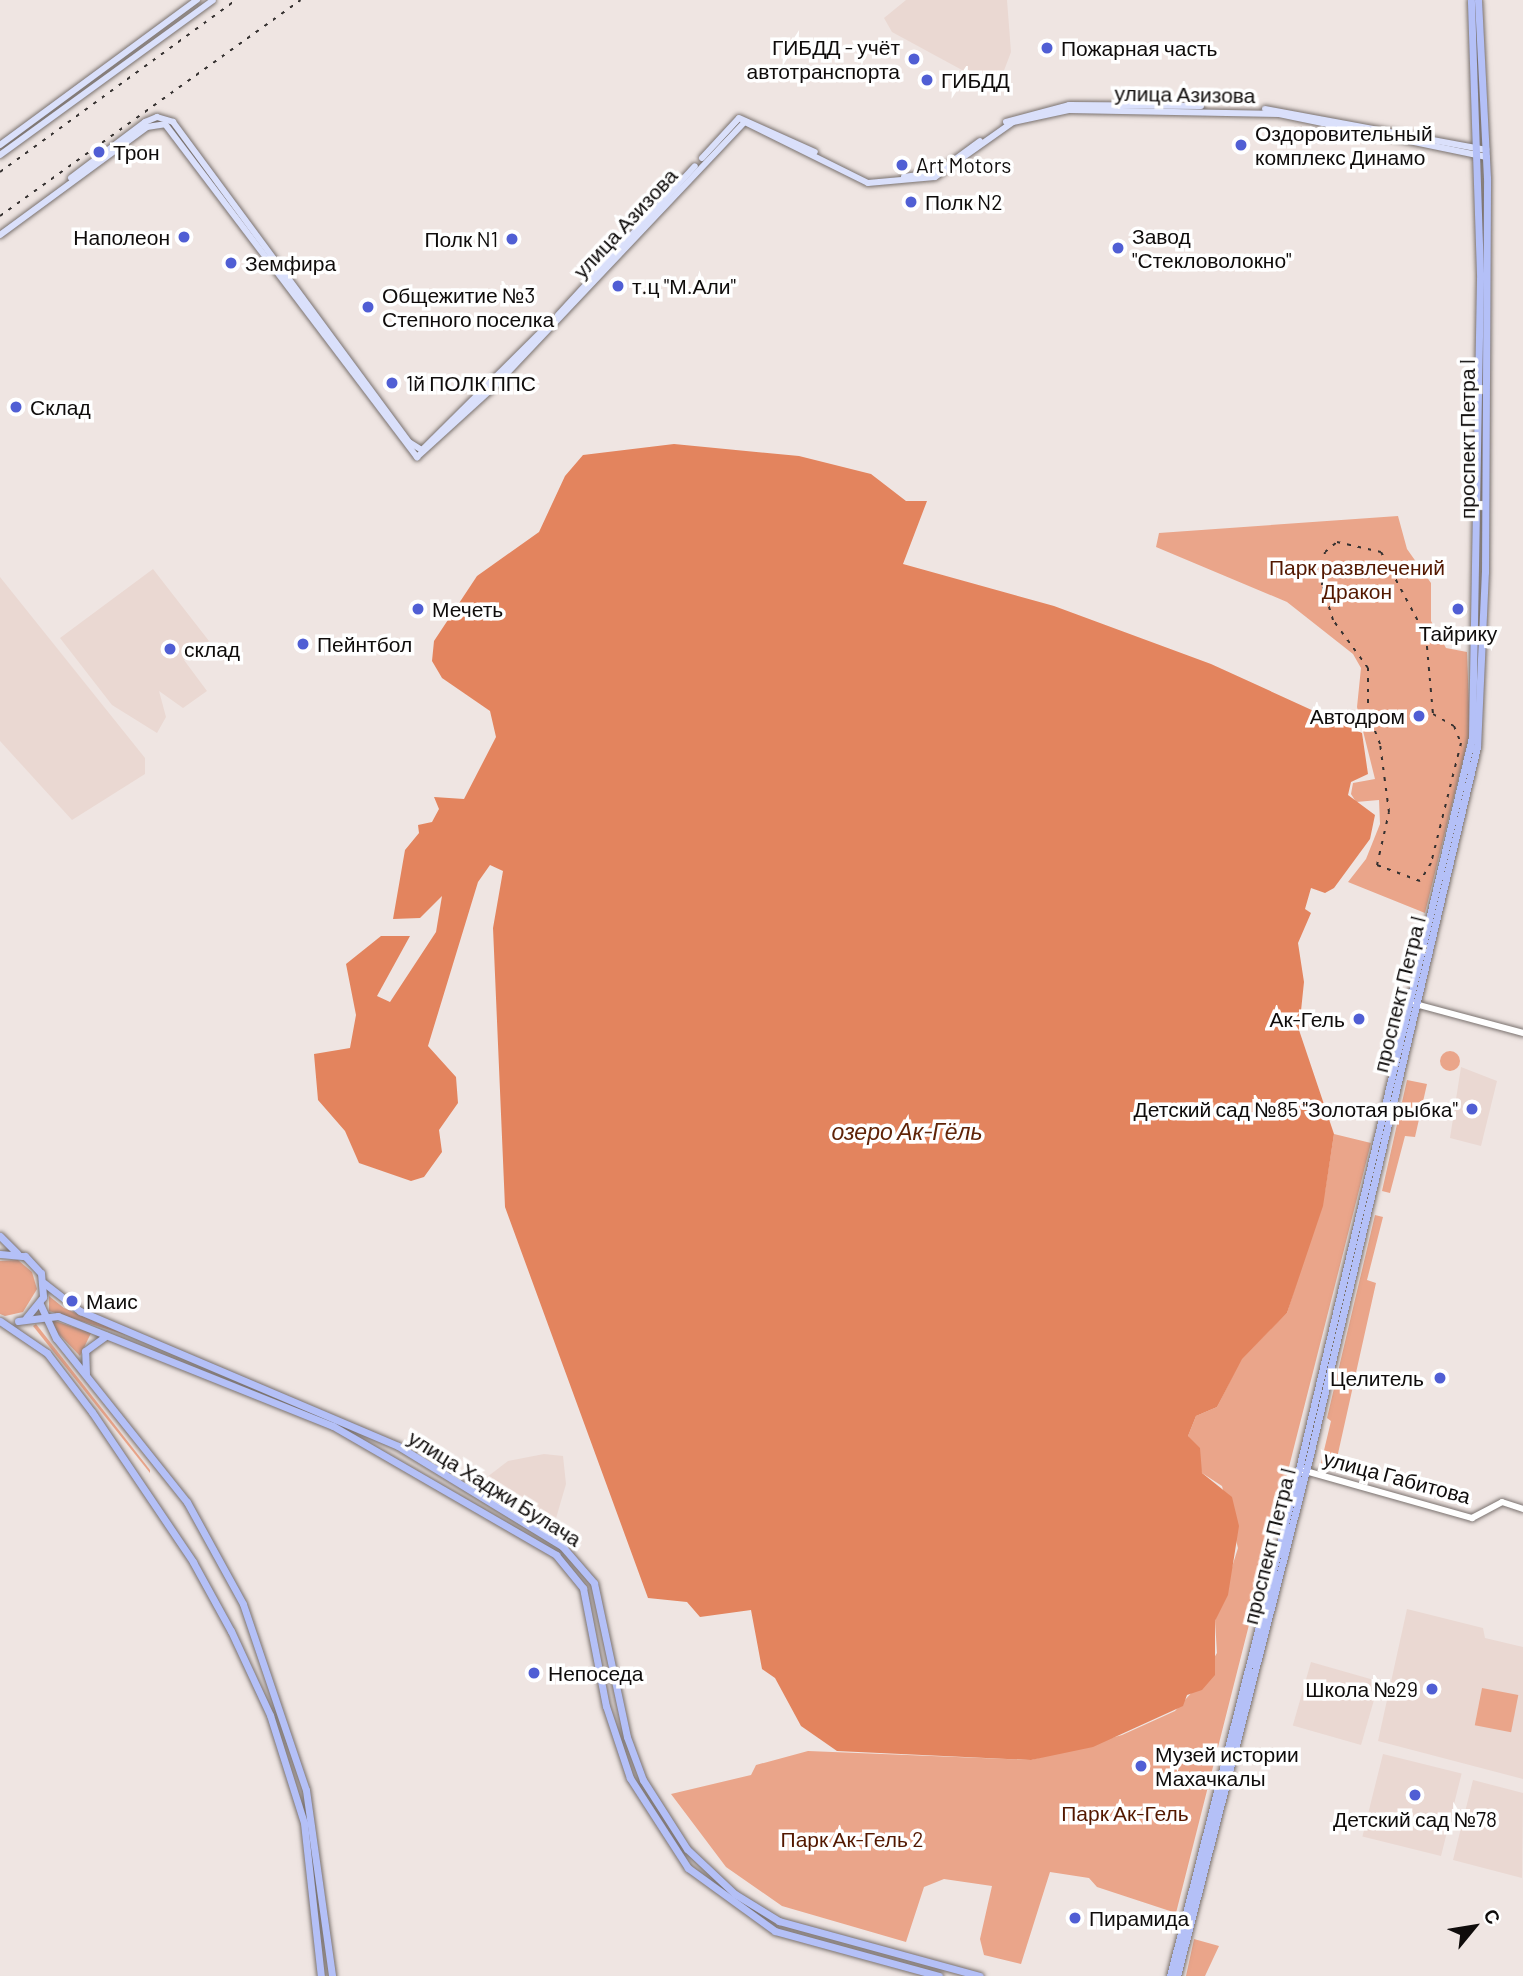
<!DOCTYPE html>
<html>
<head>
<meta charset="utf-8">
<style>
  body { margin:0 }
  #map { position:relative; width:1523px; height:1976px; overflow:hidden; background:#efe5e2; font-family:Barlow,sans-serif }
  div>[style] { position:absolute }
  [style*='--x'] { left:calc(var(--x)*1px); top:calc(var(--y)*1px); width:calc(var(--w)*1px); rotate:calc(var(--a)*1deg) }
  .built>* { inset:0; background:#ead8d2; transform-origin:0 0 }
  .green>* { inset:0; background:#eaa58a; transform-origin:0 0 }
  .round { border-radius:50% }
  .water>* { inset:0; background:#e3845e }
  .roads { filter:drop-shadow(0 0 2px #79716e) drop-shadow(0 0 2px #79716e) }
  .tertiary>* { height:6px; margin:-3px; padding:0 3px; transform-origin:3px; border-radius:3px; background:#fff }
  .secondary>* { height:6px; margin:-3px; padding:0 3px; transform-origin:3px; border-radius:3px; background:#dae0fb }
  .primary>* { height:7px; margin:-3.5px; padding:0 3.5px; transform-origin:3.5px; border-radius:3.5px; background:#b4c0f7 }
  .rail>* { height:2px; margin-top:-1px; transform-origin:0; background:repeating-linear-gradient(90deg,#353130 0 3.5px,transparent 0 10.5px) }
  .dots>* { width:19px; height:19px; translate:-50% -50%; box-sizing:border-box; border:4px solid #fff; border-radius:50% }
  span { translate:-50% -50%; white-space:nowrap; text-align:center; line-height:1.15; -webkit-text-stroke:7px #fff; paint-order:stroke }
  .poi-label { font-size:21px; color:#0f0c0b }
  .right { translate:-100% -50%; text-align:right }
  .left { translate:0 -50%; text-align:left }
  .street-label { font-size:21px; color:#0f0c0b }
  .park-label { font-size:21px; color:#531800 }
  .water-label { font-size:23px; color:#602408; font-style:italic }
  .north { position:absolute; left:1439px; top:1892px; width:70px; height:70px; -webkit-text-stroke:5px #fff; paint-order:stroke; rotate:60deg; font-size:19px; font-weight:700; line-height:28px; text-align:center; color:#0f0c0b }
  .north::after { content:''; display:block; margin:auto; width:24px; height:32px; background:#0f0c0b; clip-path:polygon(50% 0,100% 100%,50% 72%,0 100%) }
</style>
</head>
<body>
<div id="map">
  <div class="built">
    <div style="clip-path:polygon(906px 0,1007px 0,1011px 52px,997px 89px,892px 32px,884px 18px)"></div>
    <div style="clip-path:polygon(153px 569px,209px 641px,184px 660px,207px 691px,183px 708px,159px 691px,166px 717px,157px 733px,112px 705px,60px 638px)"></div>
    <div style="clip-path:polygon(0 577px,145px 758px,145px 774px,72px 820px,0 741px)"></div>
    <div style="clip-path:polygon(1461px 1067px,1497px 1081px,1481px 1146px,1450px 1138px)"></div>
    <div style="clip-path:polygon(544px 1454px,563px 1456px,566px 1484px,552px 1532px,474px 1487px,508px 1461px)"></div>
    <div style="clip-path:polygon(1407px 1609px,1483px 1628px,1485px 1638px,1523px 1647px,1523px 1779px,1378px 1741px)"></div>
    <div style="left:1311px;top:1662px;width:71px;height:66px;rotate:16deg"></div>
    <div style="left:1383px;top:1754px;width:81px;height:85px;rotate:14deg"></div>
    <div style="clip-path:polygon(1473px 1780px,1523px 1793px,1522px 1878px,1453px 1860px)"></div>
  </div>
  <div class="green">
    <div style="clip-path:polygon(1398px 516px,1407px 549px,1431px 583px,1431px 621px,1446px 648px,1467px 652px,1470px 732px,1425px 913px,1348px 882px,1366px 859px,1380px 824px,1379px 800px,1356px 802px,1351px 794px,1353px 783px,1375px 779px,1357px 707px,1361px 668px,1353px 654px,1287px 602px,1156px 547px,1159px 533px)"></div>
    <div class="round" style="left:1440px;top:1051px;width:20px;height:20px"></div>
    <div style="clip-path:polygon(1407px 1080px,1427px 1084px,1415px 1137px,1405px 1136px,1390px 1193px,1382px 1191px)"></div>
    <div style="clip-path:polygon(1334px 1134px,1371px 1143px,1176px 1913px,1097px 1887px,1089px 1878px,1050px 1872px,1021px 1964px,984px 1955px,980px 1939px,992px 1886px,944px 1879px,924px 1887px,906px 1942px,782px 1906px,726px 1867px,671px 1794px,751px 1775px,756px 1765px,808px 1751px,1031px 1760px,1122px 1735px,1175px 1711px,1194px 1690px,1217px 1653px,1215px 1621px,1238px 1548px,1222px 1486px,1202px 1473px,1188px 1436px,1196px 1416px,1217px 1407px,1241px 1359px,1287px 1313px,1325px 1191px)"></div>
    <div style="clip-path:polygon(1375px 1215px,1383px 1217px,1367px 1280px,1376px 1283px,1335px 1467px,1321px 1463px,1331px 1421px,1327px 1418px)"></div>
    <div style="clip-path:polygon(18px 1260px,32px 1272px,37px 1289px,23px 1312px,5px 1316px,0 1314px,0 1261px)"></div>
    <div style="clip-path:polygon(49px 1296px,64px 1308px,126px 1335px,49px 1311px)"></div>
    <div style="clip-path:polygon(52px 1320px,91px 1333px,80px 1356px,55px 1330px)"></div>
    <div style="clip-path:polygon(36px 1324px,150px 1470px,150px 1473px,33px 1326px)"></div>
    <div style="left:1482px;top:1688px;width:37px;height:38px;rotate:11deg"></div>
    <div style="clip-path:polygon(1194px 1939px,1219px 1946px,1205px 1976px,1186px 1976px)"></div>
  </div>
  <div class="water">
    <div style="clip-path:polygon(674px 444px,799px 456px,871px 474px,906px 501px,927px 501px,903px 564px,1054px 606px,1211px 664px,1362px 733px,1368px 774px,1351px 782px,1348px 795px,1375px 815px,1370px 839px,1334px 888px,1325px 893px,1311px 888px,1305px 909px,1311px 913px,1298px 943px,1304px 982px,1299px 1030px,1334px 1134px,1323px 1206px,1287px 1313px,1242px 1359px,1217px 1407px,1196px 1416px,1188px 1436px,1200px 1448px,1202px 1473px,1232px 1497px,1239px 1526px,1228px 1595px,1215px 1621px,1215px 1675px,1202px 1690px,1187px 1695px,1183px 1706px,1093px 1747px,1031px 1760px,837px 1751px,801px 1726px,775px 1678px,762px 1669px,751px 1610px,700px 1617px,687px 1602px,648px 1598px,505px 1207px,493px 928px,503px 871px,490px 865px,478px 882px,428px 1046px,456px 1077px,458px 1103px,439px 1130px,442px 1152px,424px 1177px,411px 1181px,359px 1163px,345px 1131px,318px 1100px,314px 1054px,350px 1048px,356px 1015px,346px 964px,381px 936px,410px 936px,377px 996px,390px 1002px,436px 932px,442px 896px,420px 918px,393px 919px,405px 850px,419px 833px,418px 825px,432px 822px,439px 809px,434px 797px,464px 799px,496px 737px,490px 711px,442px 678px,432px 661px,434px 641px,477px 576px,539px 532px,565px 476px,583px 455px)"></div>
  </div>
  <div class="roads">
    <div class="tertiary">
      <div style="--x:1415;--y:1004;--w:112;--a:15"></div>
      <div style="--x:1302;--y:1470;--w:177;--a:15.8"></div>
      <div style="--x:1472;--y:1518;--w:34;--a:-28"></div>
      <div style="--x:1502;--y:1502;--w:22;--a:18"></div>
    </div>
    <div class="secondary">
      <div style="--x:1265;--y:109;--w:225;--a:10.5"></div>
      <div style="--x:1006;--y:122;--w:65;--a:-15.1"></div>
      <div style="--x:1069;--y:105;--w:132;--a:0.4"></div>
      <div style="--x:0;--y:145;--w:245;--a:-36.4"></div>
      <div style="--x:0;--y:155;--w:263;--a:-36"></div>
      <div style="--x:702;--y:158;--w:54;--a:-47.2"></div>
      <div style="--x:739;--y:118;--w:83;--a:24.1"></div>
      <div style="--x:904;--y:177;--w:34;--a:-8"></div>
      <div style="--x:938;--y:172;--w:52;--a:-36.4"></div>
      <div style="--x:71;--y:178;--w:93;--a:-37.1"></div>
      <div style="--x:145;--y:122;--w:13;--a:-23"></div>
      <div style="--x:157;--y:117;--w:17;--a:17"></div>
      <div style="--x:173;--y:122;--w:398;--a:53.6"></div>
      <div style="--x:409;--y:442;--w:15;--a:32"></div>
      <div style="--x:422;--y:450;--w:177;--a:-44.8"></div>
      <div style="--x:0;--y:235;--w:182;--a:-36.3"></div>
      <div style="--x:147;--y:127;--w:18;--a:-9"></div>
      <div style="--x:165;--y:124;--w:418;--a:52.9"></div>
      <div style="--x:417;--y:457;--w:105;--a:-42.3"></div>
      <div style="--x:495;--y:386;--w:364;--a:-46.6"></div>
      <div style="--x:745;--y:122;--w:137;--a:26.4"></div>
      <div style="--x:868;--y:183;--w:67;--a:-5.1"></div>
      <div style="--x:935;--y:177;--w:95;--a:-35.2"></div>
      <div style="--x:1013;--y:122;--w:57;--a:-12.1"></div>
      <div style="--x:1069;--y:110;--w:210;--a:1.1"></div>
      <div style="--x:1279;--y:114;--w:212;--a:11.7"></div>
      <div style="--x:558;--y:315;--w:202;--a:-47.4"></div>
    </div>
    <div class="primary">
      <div style="--x:0;--y:1236;--w:24;--a:45"></div>
      <div style="--x:0;--y:1254;--w:25;--a:5"></div>
      <div style="--x:25;--y:1256;--w:23;--a:47"></div>
      <div style="--x:41;--y:1273;--w:24;--a:85"></div>
      <div style="--x:43;--y:1297;--w:27;--a:129"></div>
      <div style="--x:44;--y:1283;--w:46;--a:37.9"></div>
      <div style="--x:80;--y:1311;--w:345;--a:23"></div>
      <div style="--x:398;--y:1446;--w:192;--a:31.4"></div>
      <div style="--x:562;--y:1546;--w:49;--a:49.1"></div>
      <div style="--x:594;--y:1583;--w:157;--a:77.9"></div>
      <div style="--x:627;--y:1737;--w:46;--a:69.6"></div>
      <div style="--x:643;--y:1780;--w:82;--a:57.5"></div>
      <div style="--x:687;--y:1849;--w:66;--a:43.2"></div>
      <div style="--x:735;--y:1894;--w:52;--a:31.5"></div>
      <div style="--x:779;--y:1921;--w:208;--a:15.3"></div>
      <div style="--x:40;--y:1304;--w:38;--a:65"></div>
      <div style="--x:56;--y:1338;--w:210;--a:51.4"></div>
      <div style="--x:187;--y:1502;--w:116;--a:61.2"></div>
      <div style="--x:243;--y:1604;--w:196;--a:71.3"></div>
      <div style="--x:306;--y:1790;--w:188;--a:82"></div>
      <div style="--x:0;--y:1321;--w:57;--a:34.2"></div>
      <div style="--x:47;--y:1353;--w:74;--a:52.7"></div>
      <div style="--x:92;--y:1412;--w:181;--a:56"></div>
      <div style="--x:193;--y:1562;--w:79;--a:61.2"></div>
      <div style="--x:231;--y:1631;--w:93;--a:65.1"></div>
      <div style="--x:270;--y:1715;--w:113;--a:72.5"></div>
      <div style="--x:304;--y:1823;--w:154;--a:83.7"></div>
      <div style="--x:18;--y:1321;--w:40;--a:-7.1"></div>
      <div style="--x:58;--y:1316;--w:296;--a:21.8"></div>
      <div style="--x:333;--y:1426;--w:258;--a:30"></div>
      <div style="--x:556;--y:1555;--w:43;--a:50.7"></div>
      <div style="--x:583;--y:1588;--w:120;--a:79"></div>
      <div style="--x:606;--y:1706;--w:76;--a:71.6"></div>
      <div style="--x:630;--y:1778;--w:107;--a:57.2"></div>
      <div style="--x:688;--y:1868;--w:107;--a:35.9"></div>
      <div style="--x:775;--y:1931;--w:170;--a:15.3"></div>
      <div style="--x:86;--y:1374;--w:23;--a:-92"></div>
      <div style="--x:85;--y:1351;--w:26;--a:-36"></div>
      <div style="--x:1170;--y:1976;--w:523;--a:-75.72"></div>
      <div style="--x:1299;--y:1469;--w:752;--a:-76.7"></div>
      <div style="--x:1472;--y:737;--w:463;--a:-89"></div>
      <div style="--x:1480;--y:274;--w:274;--a:-91.9"></div>
      <div style="--x:1177;--y:1976;--w:542;--a:-75.68"></div>
      <div style="--x:1311;--y:1451;--w:723;--a:-76.73"></div>
      <div style="--x:1477;--y:747;--w:175;--a:-87.4"></div>
      <div style="--x:1485;--y:572;--w:394;--a:-89.7"></div>
      <div style="--x:1487;--y:178;--w:178;--a:-92.9"></div>
    </div>
  </div>
  <div class="rail">
    <div style="--x:0;--y:172;--w:292;--a:-36.1"></div>
    <div style="--x:0;--y:216;--w:370;--a:-35.7"></div>
    <div style="--x:1337;--y:542;--w:45;--a:12.8"></div>
    <div style="--x:1381;--y:552;--w:95;--a:61.8"></div>
    <div style="--x:1426;--y:636;--w:78;--a:84.9"></div>
    <div style="--x:1433;--y:714;--w:24;--a:30"></div>
    <div style="--x:1454;--y:726;--w:18;--a:68"></div>
    <div style="--x:1461;--y:743;--w:124;--a:104"></div>
    <div style="--x:1431;--y:863;--w:21;--a:121"></div>
    <div style="--x:1420;--y:881;--w:46;--a:-159.6"></div>
    <div style="--x:1377;--y:865;--w:54;--a:-77.2"></div>
    <div style="--x:1389;--y:812;--w:69;--a:-97.5"></div>
    <div style="--x:1380;--y:744;--w:33;--a:-111"></div>
    <div style="--x:1368;--y:713;--w:45;--a:-90"></div>
    <div style="--x:1368;--y:668;--w:59;--a:-126.1"></div>
    <div style="--x:1333;--y:620;--w:37;--a:-107"></div>
    <div style="--x:1322;--y:585;--w:33;--a:-85"></div>
    <div style="--x:1325;--y:552;--w:16;--a:-40"></div>
  </div>
  <div class="dots">
    <div style="left:1047px;top:48px;background:#505ed4"></div>
    <div style="left:914px;top:59px;background:#505ed4"></div>
    <div style="left:927px;top:80px;background:#505ed4"></div>
    <div style="left:1241px;top:145px;background:#505ed4"></div>
    <div style="left:99px;top:152px;background:#505ed4"></div>
    <div style="left:902px;top:165px;background:#505ed4"></div>
    <div style="left:911px;top:202px;background:#505ed4"></div>
    <div style="left:184px;top:237px;background:#505ed4"></div>
    <div style="left:512px;top:239px;background:#505ed4"></div>
    <div style="left:1118px;top:248px;background:#505ed4"></div>
    <div style="left:231px;top:263px;background:#505ed4"></div>
    <div style="left:618px;top:286px;background:#505ed4"></div>
    <div style="left:368px;top:307px;background:#505ed4"></div>
    <div style="left:392px;top:383px;background:#505ed4"></div>
    <div style="left:16px;top:407px;background:#505ed4"></div>
    <div style="left:418px;top:609px;background:#505ed4"></div>
    <div style="left:1458px;top:609px;background:#505ed4"></div>
    <div style="left:303px;top:644px;background:#505ed4"></div>
    <div style="left:170px;top:649px;background:#505ed4"></div>
    <div style="left:1419px;top:716px;background:#505ed4"></div>
    <div style="left:1359px;top:1019px;background:#505ed4"></div>
    <div style="left:1472px;top:1109px;background:#505ed4"></div>
    <div style="left:72px;top:1301px;background:#505ed4"></div>
    <div style="left:1440px;top:1378px;background:#505ed4"></div>
    <div style="left:534px;top:1673px;background:#505ed4"></div>
    <div style="left:1432px;top:1689px;background:#505ed4"></div>
    <div style="left:1141px;top:1766px;background:#505ed4"></div>
    <div style="left:1415px;top:1795px;background:#505ed4"></div>
    <div style="left:1075px;top:1918px;background:#505ed4"></div>
  </div>
  <div class="poi-label">
    <span class="right" style="left:900px;top:59px">ГИБДД - учёт<br>автотранспорта</span>
    <span class="left" style="left:1061px;top:48px">Пожарная часть</span>
    <span class="left" style="left:941px;top:80px">ГИБДД</span>
    <span class="left" style="left:1255px;top:145px">Оздоровительный<br>комплекс Динамо</span>
    <span class="left" style="left:113px;top:152px">Трон</span>
    <span class="left" style="left:916px;top:165px">Art Motors</span>
    <span class="left" style="left:925px;top:202px">Полк N2</span>
    <span class="left" style="left:1132px;top:248px">Завод<br>"Стекловолокно"</span>
    <span class="right" style="left:170px;top:237px">Наполеон</span>
    <span class="right" style="left:498px;top:239px">Полк N1</span>
    <span class="left" style="left:245px;top:263px">Земфира</span>
    <span class="left" style="left:632px;top:286px">т.ц "М.Али"</span>
    <span class="left" style="left:382px;top:307px">Общежитие №3<br>Степного поселка</span>
    <span class="left" style="left:406px;top:383px">1й ПОЛК ППС</span>
    <span class="left" style="left:30px;top:407px">Склад</span>
    <span class="left" style="left:432px;top:609px">Мечеть</span>
    <span style="left:1458px;top:633px">Тайрику</span>
    <span class="left" style="left:317px;top:644px">Пейнтбол</span>
    <span class="left" style="left:184px;top:649px">склад</span>
    <span class="right" style="left:1405px;top:716px">Автодром</span>
    <span class="right" style="left:1345px;top:1019px">Ак-Гель</span>
    <span class="right" style="left:1458px;top:1109px">Детский сад №85 "Золотая рыбка"</span>
    <span class="left" style="left:86px;top:1301px">Маис</span>
    <span class="right" style="left:1424px;top:1378px">Целитель</span>
    <span class="left" style="left:548px;top:1673px">Непоседа</span>
    <span class="right" style="left:1418px;top:1689px">Школа №29</span>
    <span class="left" style="left:1155px;top:1766px">Музей истории<br>Махачкалы</span>
    <span style="left:1415px;top:1819px">Детский сад №78</span>
    <span class="left" style="left:1089px;top:1918px">Пирамида</span>
  </div>
  <div class="street-label">
    <span style="left:1185px;top:94px;rotate:1deg">улица Азизова</span>
    <span style="left:625px;top:223px;rotate:-47deg">улица Азизова</span>
    <span style="left:1467px;top:439px;rotate:-90deg">проспект Петра I</span>
    <span style="left:1399px;top:994px;rotate:-76deg">проспект Петра I</span>
    <span style="left:1397px;top:1477px;rotate:15deg">улица Габитова</span>
    <span style="left:495px;top:1488px;rotate:32deg">улица Хаджи Булача</span>
    <span style="left:1269px;top:1546px;rotate:-76deg">проспект Петра I</span>
  </div>
  <div class="park-label">
    <span style="left:1357px;top:579px">Парк развлечений<br>Дракон</span>
    <span style="left:1125px;top:1813px">Парк Ак-Гель</span>
    <span style="left:852px;top:1839px">Парк Ак-Гель 2</span>
  </div>
  <div class="water-label">
    <span style="left:907px;top:1131px">озеро Ак-Гёль</span>
  </div>
  <div class="north">С</div>
</div>
</body>
</html>
